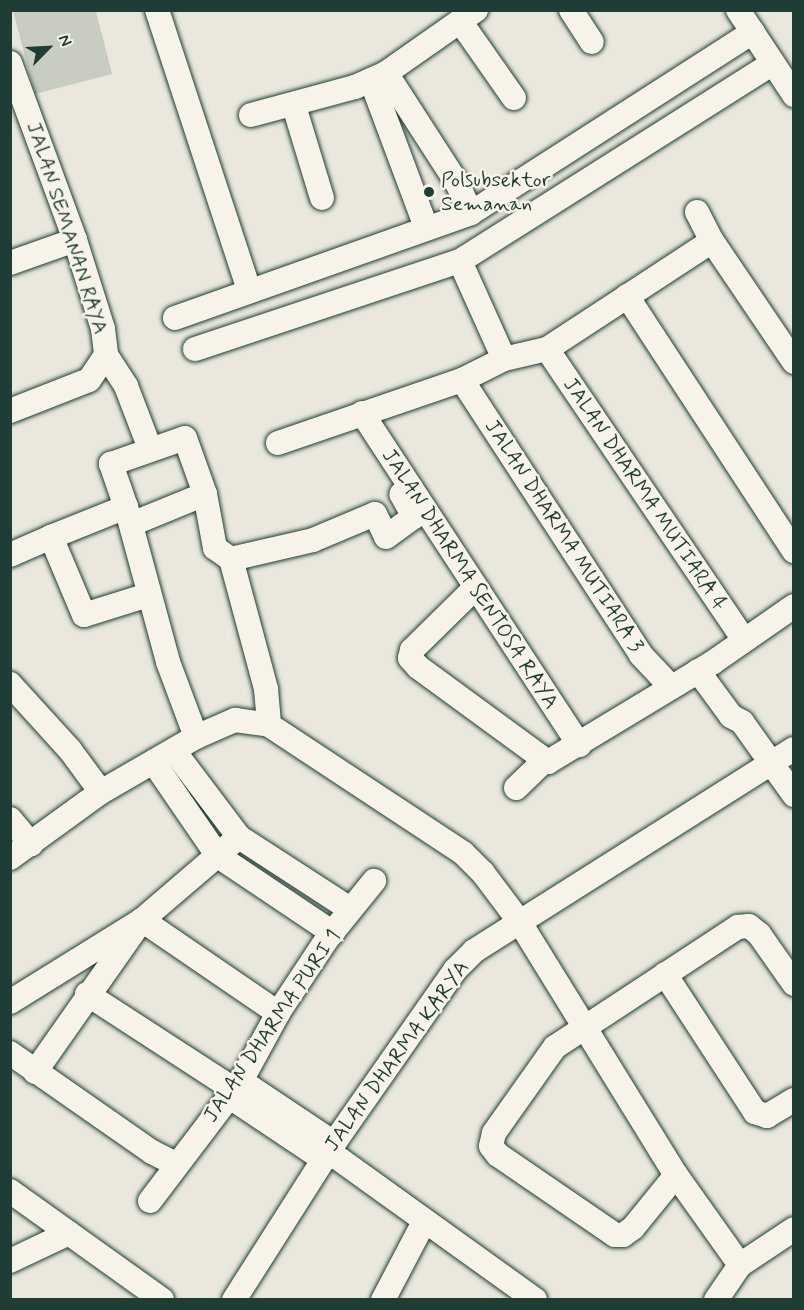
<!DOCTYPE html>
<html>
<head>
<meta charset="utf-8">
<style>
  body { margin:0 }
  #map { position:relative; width:804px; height:1310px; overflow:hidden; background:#eae8dd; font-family:Mynerve,sans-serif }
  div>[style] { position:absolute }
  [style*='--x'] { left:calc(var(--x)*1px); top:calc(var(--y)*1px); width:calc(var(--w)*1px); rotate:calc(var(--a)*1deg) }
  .green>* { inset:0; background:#c8ccc1 }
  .roads { filter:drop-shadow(0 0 2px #1f3d34) drop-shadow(0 0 2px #1f3d34) }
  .minor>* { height:24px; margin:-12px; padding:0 12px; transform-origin:12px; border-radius:12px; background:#f7f3e8 }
  .dots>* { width:16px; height:16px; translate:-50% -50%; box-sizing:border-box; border:3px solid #f7f3e8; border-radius:50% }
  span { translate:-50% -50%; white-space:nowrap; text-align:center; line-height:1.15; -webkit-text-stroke:5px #f7f3e8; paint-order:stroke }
  .poi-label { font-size:21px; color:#1f3d34 }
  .left { translate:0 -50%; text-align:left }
  .street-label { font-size:21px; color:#1f3d34 }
  .frame { position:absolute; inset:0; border:12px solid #1f3d34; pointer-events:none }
  .north { position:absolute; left:18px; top:18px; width:60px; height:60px; -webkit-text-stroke:4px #f7f3e8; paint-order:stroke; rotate:66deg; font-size:16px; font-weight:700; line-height:24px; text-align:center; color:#1f3d34 }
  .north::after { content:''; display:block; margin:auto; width:21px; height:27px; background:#1f3d34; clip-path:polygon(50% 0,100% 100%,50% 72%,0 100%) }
</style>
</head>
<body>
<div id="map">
  <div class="green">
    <div style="clip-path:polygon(13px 11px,96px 11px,112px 74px,35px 94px)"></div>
  </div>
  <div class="roads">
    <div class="minor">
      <div style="--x:157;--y:10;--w:295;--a:71.8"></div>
      <div style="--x:571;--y:10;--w:38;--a:57"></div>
      <div style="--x:738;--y:10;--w:102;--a:56.6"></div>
      <div style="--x:460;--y:21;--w:94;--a:55"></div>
      <div style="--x:10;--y:63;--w:189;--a:69.8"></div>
      <div style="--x:75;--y:240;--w:93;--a:72.5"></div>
      <div style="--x:103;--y:329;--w:26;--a:83"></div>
      <div style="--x:106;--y:355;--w:30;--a:124"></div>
      <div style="--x:89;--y:380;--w:85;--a:158.6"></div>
      <div style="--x:386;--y:73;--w:110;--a:-35"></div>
      <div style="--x:371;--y:80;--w:157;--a:69.5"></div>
      <div style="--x:294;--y:106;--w:96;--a:73.1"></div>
      <div style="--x:251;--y:115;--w:108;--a:-15.1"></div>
      <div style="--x:355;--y:87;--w:34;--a:-24"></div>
      <div style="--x:386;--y:73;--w:131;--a:57.2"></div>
      <div style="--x:457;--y:183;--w:33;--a:65"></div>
      <div style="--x:697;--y:212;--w:33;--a:63"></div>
      <div style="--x:10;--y:263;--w:69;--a:-19.5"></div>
      <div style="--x:627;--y:296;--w:305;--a:56.8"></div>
      <div style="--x:175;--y:318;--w:314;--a:-19.5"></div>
      <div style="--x:471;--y:213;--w:335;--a:-32.7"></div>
      <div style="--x:195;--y:349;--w:279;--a:-18.4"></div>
      <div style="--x:460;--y:261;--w:370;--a:-32.3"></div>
      <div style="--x:547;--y:349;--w:350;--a:55.9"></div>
      <div style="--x:106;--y:355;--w:37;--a:57"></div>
      <div style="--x:126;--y:386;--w:67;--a:69.1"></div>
      <div style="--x:504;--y:359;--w:44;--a:-13.1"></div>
      <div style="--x:547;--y:349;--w:197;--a:-33.2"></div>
      <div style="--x:712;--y:241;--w:146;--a:55.9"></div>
      <div style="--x:462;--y:380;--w:328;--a:56.9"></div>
      <div style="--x:641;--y:655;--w:44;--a:46.8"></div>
      <div style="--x:362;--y:413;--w:397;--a:56.8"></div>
      <div style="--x:278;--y:443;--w:194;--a:-18.9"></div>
      <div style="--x:462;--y:380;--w:47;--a:-26.6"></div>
      <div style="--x:504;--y:359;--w:107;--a:-114.2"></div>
      <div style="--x:205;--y:494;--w:55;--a:79.5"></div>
      <div style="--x:215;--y:548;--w:19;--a:35"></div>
      <div style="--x:126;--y:507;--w:46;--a:-109.2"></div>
      <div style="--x:111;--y:464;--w:78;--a:-19.4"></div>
      <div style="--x:185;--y:438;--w:59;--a:70.3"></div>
      <div style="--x:205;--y:494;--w:79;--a:157.7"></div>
      <div style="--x:10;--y:555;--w:45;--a:-23.7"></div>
      <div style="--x:231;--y:559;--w:84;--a:-13"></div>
      <div style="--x:313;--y:540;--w:67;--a:-22.8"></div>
      <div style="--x:375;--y:514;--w:25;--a:64"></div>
      <div style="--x:386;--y:537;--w:34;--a:-36"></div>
      <div style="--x:414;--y:517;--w:26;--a:-119"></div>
      <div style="--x:231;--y:559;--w:135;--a:74.9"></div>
      <div style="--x:266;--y:689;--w:36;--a:85"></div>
      <div style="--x:474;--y:589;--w:87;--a:135.5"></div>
      <div style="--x:412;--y:650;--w:8;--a:104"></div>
      <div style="--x:410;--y:658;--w:12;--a:48"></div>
      <div style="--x:418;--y:667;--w:161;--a:36.2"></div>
      <div style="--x:548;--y:762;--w:192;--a:-31.1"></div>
      <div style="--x:712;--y:663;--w:100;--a:-34.8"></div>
      <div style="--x:148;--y:595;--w:67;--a:162.6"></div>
      <div style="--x:84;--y:615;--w:85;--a:-112.9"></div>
      <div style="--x:51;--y:537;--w:81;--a:-21.8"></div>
      <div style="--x:126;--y:507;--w:161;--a:74.8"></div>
      <div style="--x:168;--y:662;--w:80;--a:69.5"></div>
      <div style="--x:698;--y:671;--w:56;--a:53.7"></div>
      <div style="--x:731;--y:716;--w:13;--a:29"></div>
      <div style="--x:742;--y:722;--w:90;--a:54.5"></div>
      <div style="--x:10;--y:684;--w:89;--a:47.7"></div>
      <div style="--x:70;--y:750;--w:52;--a:53.6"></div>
      <div style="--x:174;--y:751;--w:108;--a:52.9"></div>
      <div style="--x:239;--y:837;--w:132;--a:33"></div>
      <div style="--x:154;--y:763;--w:113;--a:55.5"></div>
      <div style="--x:218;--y:856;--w:138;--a:33.8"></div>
      <div style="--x:516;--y:788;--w:39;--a:-44"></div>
      <div style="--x:10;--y:819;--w:33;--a:50"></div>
      <div style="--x:10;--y:858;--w:112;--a:-36"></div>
      <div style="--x:101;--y:792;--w:110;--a:-30.1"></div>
      <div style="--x:196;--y:737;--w:43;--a:-23.6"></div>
      <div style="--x:235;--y:720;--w:34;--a:8"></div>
      <div style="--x:269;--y:725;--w:232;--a:33.4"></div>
      <div style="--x:463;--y:853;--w:28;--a:45"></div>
      <div style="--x:483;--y:873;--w:60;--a:53.1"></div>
      <div style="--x:519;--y:921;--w:299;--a:58.3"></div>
      <div style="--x:676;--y:1175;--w:110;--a:54.6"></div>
      <div style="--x:665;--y:974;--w:165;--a:56.9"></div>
      <div style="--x:755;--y:1112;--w:13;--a:18"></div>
      <div style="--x:767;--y:1116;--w:31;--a:-31"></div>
      <div style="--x:87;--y:994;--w:176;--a:33"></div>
      <div style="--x:10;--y:1002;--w:155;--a:-31.8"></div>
      <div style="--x:142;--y:920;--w:128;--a:-40.6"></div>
      <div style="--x:10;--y:1053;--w:173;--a:34.9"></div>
      <div style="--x:152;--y:1152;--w:27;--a:27"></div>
      <div style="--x:35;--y:1072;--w:186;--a:-54.9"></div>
      <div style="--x:142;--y:920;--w:165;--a:34.4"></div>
      <div style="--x:241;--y:1081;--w:112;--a:33.7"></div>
      <div style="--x:230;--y:1097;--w:112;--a:33.7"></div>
      <div style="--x:328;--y:1151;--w:255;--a:35.7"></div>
      <div style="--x:676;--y:1175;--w:68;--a:129.1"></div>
      <div style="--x:633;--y:1228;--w:12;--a:145"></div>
      <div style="--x:623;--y:1235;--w:8;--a:180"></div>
      <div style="--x:615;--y:1235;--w:142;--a:-145.6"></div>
      <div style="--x:498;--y:1155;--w:11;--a:-128"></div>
      <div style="--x:491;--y:1146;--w:13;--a:-77"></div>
      <div style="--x:494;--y:1133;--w:105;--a:-54.7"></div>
      <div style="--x:555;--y:1047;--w:219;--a:-33.3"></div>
      <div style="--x:738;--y:927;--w:11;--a:-5"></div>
      <div style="--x:749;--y:926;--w:13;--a:39"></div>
      <div style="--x:759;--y:934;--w:61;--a:55"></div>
      <div style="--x:10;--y:1191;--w:187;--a:35.6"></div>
      <div style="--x:150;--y:1201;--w:151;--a:-52.8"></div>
      <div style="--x:241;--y:1081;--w:77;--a:-61.4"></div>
      <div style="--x:278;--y:1013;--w:89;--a:-56.5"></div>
      <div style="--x:327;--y:939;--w:75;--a:-51"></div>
      <div style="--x:10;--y:1261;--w:65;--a:-25.4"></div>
      <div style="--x:234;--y:1300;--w:186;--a:-57.5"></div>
      <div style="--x:334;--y:1143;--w:211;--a:-55"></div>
      <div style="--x:455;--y:970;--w:27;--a:-45"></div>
      <div style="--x:474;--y:951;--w:378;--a:-32.3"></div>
      <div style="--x:383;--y:1300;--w:88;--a:-62.3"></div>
      <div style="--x:716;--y:1300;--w:42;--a:-55.6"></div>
      <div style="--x:740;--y:1265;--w:65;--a:-33.7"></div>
    </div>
  </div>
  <div class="dots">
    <div style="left:429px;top:192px;background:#1f3d34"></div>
  </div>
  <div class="poi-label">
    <span class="left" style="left:441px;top:192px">Polsubsektor<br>Semanan</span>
  </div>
  <div class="street-label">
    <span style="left:67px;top:228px;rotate:72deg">JALAN SEMANAN RAYA</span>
    <span style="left:645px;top:494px;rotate:56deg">JALAN DHARMA MUTIARA 4</span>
    <span style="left:564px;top:536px;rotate:57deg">JALAN DHARMA MUTIARA 3</span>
    <span style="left:470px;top:579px;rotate:57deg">JALAN DHARMA SENTOSA RAYA</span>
    <span style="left:272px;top:1026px;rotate:-56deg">JALAN DHARMA PURI 1</span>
    <span style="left:397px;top:1056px;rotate:-54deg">JALAN DHARMA KARYA</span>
  </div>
  <div class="frame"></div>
  <div class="north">N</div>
</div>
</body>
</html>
